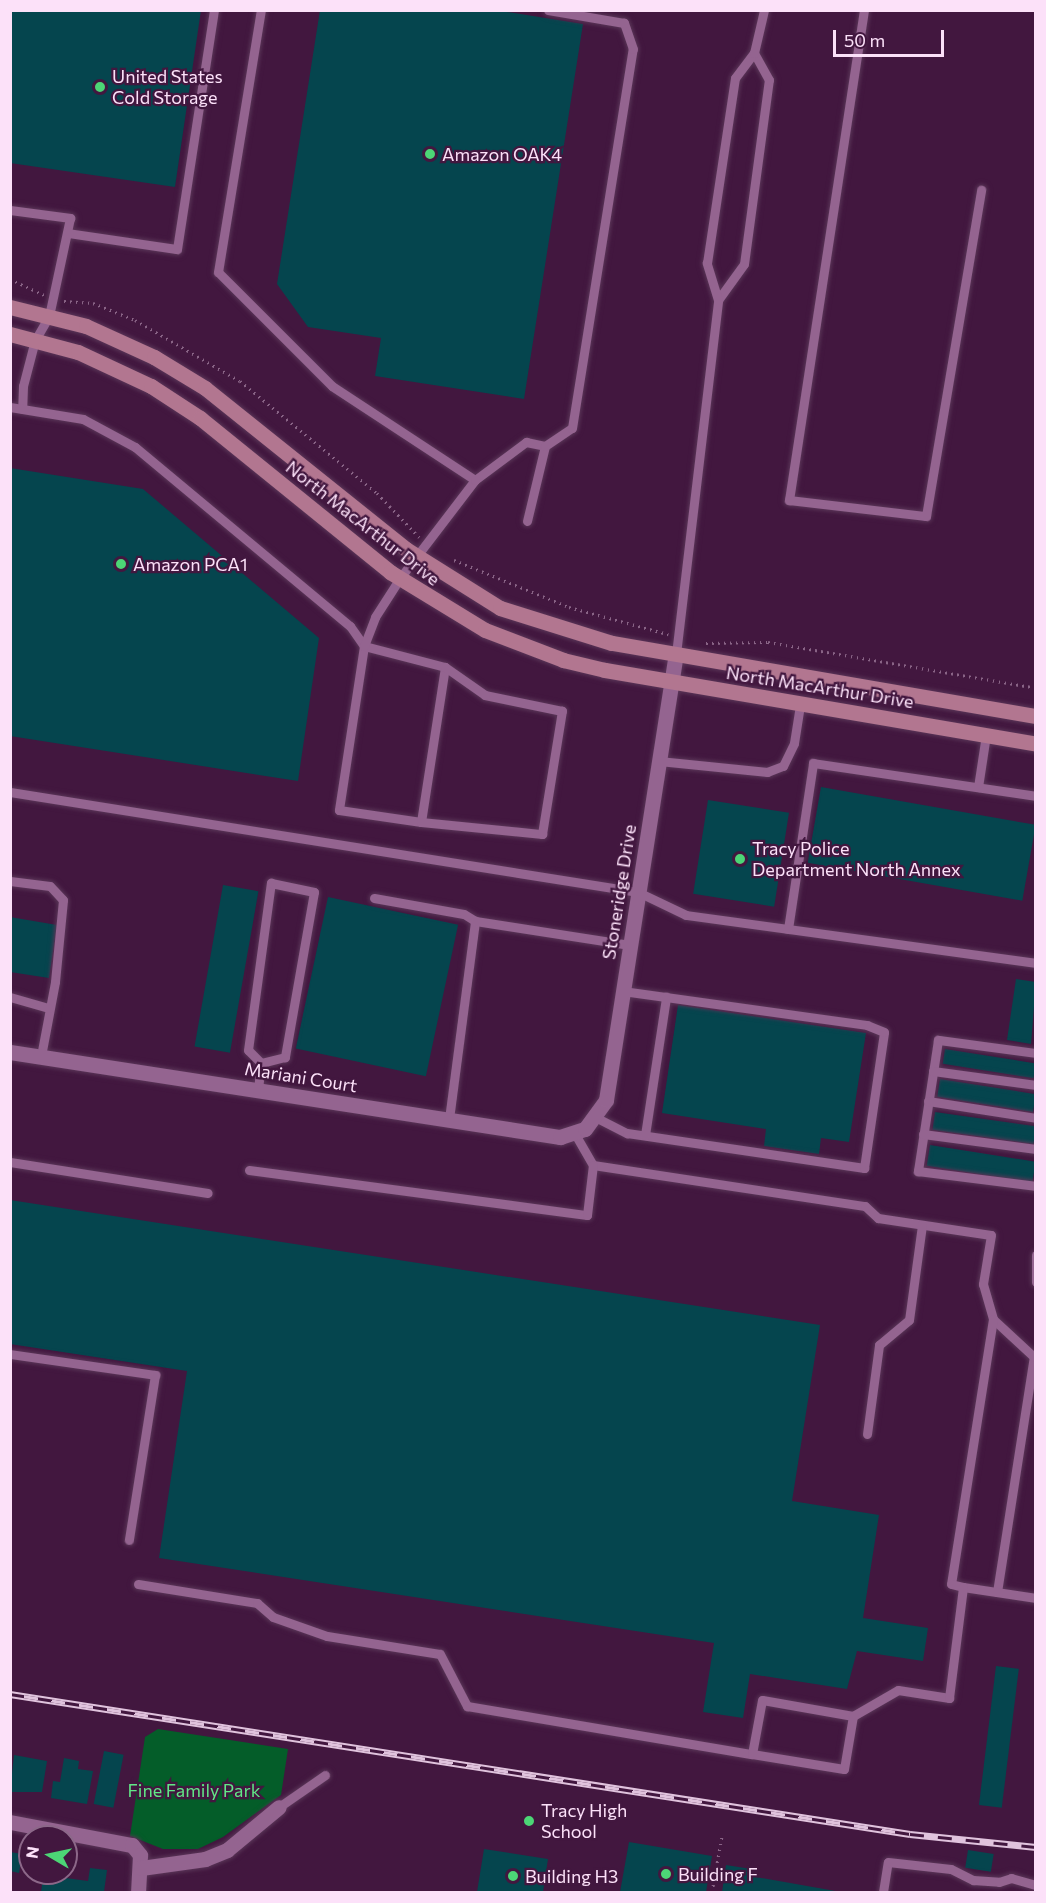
<!DOCTYPE html>
<html>
<head>
<meta charset="utf-8">
<style>
  body { margin:0 }
  #map { position:relative; width:1046px; height:1903px; overflow:hidden; background:#42173f; font-family:Commissioner,sans-serif }
  div>[style] { position:absolute }
  [style*='--x'] { left:calc(var(--x)*1px); top:calc(var(--y)*1px); width:calc(var(--w)*1px); rotate:calc(var(--a)*1deg) }
  .green>* { inset:0; background:#045d29 }
  .building>* { inset:0; background:#05454e; transform-origin:0 0 }
  .path>* { height:3px; margin-top:-1.5px; transform-origin:0; background:repeating-linear-gradient(90deg,#896486 0 1.5px,transparent 0 6px) }
  .roads { filter:drop-shadow(0 0 2px #5a3658) drop-shadow(0 0 2px #5a3658) }
  .lane>* { height:9px; margin:-4.5px; padding:0 4.5px; transform-origin:4.5px; border-radius:4.5px; background:#946490 }
  .street>* { height:15px; margin:-7.5px; padding:0 7.5px; transform-origin:7.5px; border-radius:7.5px; background:#946490 }
  .secondary>* { height:15px; margin:-7.5px; padding:0 7.5px; transform-origin:7.5px; border-radius:7.5px; background:#b27690 }
  .rail>* { height:7px; margin-top:-3.5px; transform-origin:0; background:repeating-linear-gradient(90deg,#42173f 0 14px,#e0c3dd 0 28px); box-sizing:border-box; border-block:2px solid #e0c3dd }
  .dots>* { width:16px; height:16px; translate:-50% -50%; box-sizing:border-box; border:3px solid #42173f; border-radius:50% }
  span { translate:-50% -50%; white-space:nowrap; text-align:center; line-height:1.15; -webkit-text-stroke:4.5px #42173f; paint-order:stroke }
  .poi-label { font-size:18px; color:#fce1f9 }
  .left { translate:0 -50%; text-align:left }
  .street-label { font-size:18px; color:#fce1f9 }
  .park-label { font-size:18px; color:#61e887 }
  .frame { position:absolute; inset:0; border:12px solid #fce1f9; pointer-events:none }
  .north { position:absolute; left:18px; top:1825px; width:60px; height:60px; box-sizing:border-box; background:#42173f; border:2px solid #8c6889; border-radius:50%; rotate:279deg; font-size:16px; font-weight:700; line-height:24px; text-align:center; color:#fce1f9 }
  .north::after { content:''; display:block; margin:auto; width:21px; height:27px; background:#4cd676; clip-path:polygon(50% 0,100% 100%,50% 72%,0 100%) }
  .scale { position:absolute; left:833px; top:30px; width:111px; height:27px; box-sizing:border-box; border:3px solid #fce1f9; border-top:0; padding-left:8px; font-size:18px; line-height:21px; white-space:nowrap; color:#fce1f9; -webkit-text-stroke:4px #42173f; paint-order:stroke }
</style>
</head>
<body>
<div id="map">
  <div class="green">
    <div style="clip-path:polygon(158px 1729px,288px 1749px,281px 1795px,223px 1837px,198px 1849px,163px 1849px,130px 1836px,145px 1737px)"></div>
  </div>
  <div class="building">
    <div style="clip-path:polygon(10px 10px,201px 10px,175px 187px,10px 163px)"></div>
    <div style="clip-path:polygon(320px 10px,495px 10px,583px 24px,524px 399px,375px 376px,381px 338px,308px 327px,277px 284px)"></div>
    <div style="clip-path:polygon(10px 468px,143px 489px,319px 638px,298px 781px,10px 736px)"></div>
    <div style="left:821px;top:787px;width:218px;height:77px;rotate:10deg"></div>
    <div style="left:708px;top:800px;width:82px;height:95px;rotate:9deg"></div>
    <div style="left:223px;top:885px;width:36px;height:164px;rotate:10deg"></div>
    <div style="left:328px;top:897px;width:133px;height:155px;rotate:12deg"></div>
    <div style="clip-path:polygon(10px 917px,57px 925px,49px 978px,10px 972px)"></div>
    <div style="clip-path:polygon(1016px 979px,1036px 982px,1031px 1044px,1007px 1040px)"></div>
    <div style="clip-path:polygon(678px 1005px,866px 1033px,849px 1142px,821px 1138px,819px 1154px,764px 1146px,766px 1129px,662px 1113px)"></div>
    <div style="left:945px;top:1049px;width:92px;height:15px;rotate:9deg"></div>
    <div style="left:940px;top:1079px;width:97px;height:18px;rotate:9deg"></div>
    <div style="left:935px;top:1112px;width:102px;height:18px;rotate:8deg"></div>
    <div style="left:930px;top:1145px;width:107px;height:21px;rotate:9deg"></div>
    <div style="clip-path:polygon(10px 1200px,820px 1325px,792px 1501px,879px 1515px,863px 1618px,928px 1628px,923px 1661px,857px 1651px,847px 1689px,750px 1674px,743px 1718px,703px 1712px,714px 1643px,159px 1558px,187px 1371px,10px 1344px)"></div>
    <div style="left:996px;top:1666px;width:23px;height:140px;rotate:7deg"></div>
    <div style="left:104px;top:1751px;width:20px;height:54px;rotate:11deg"></div>
    <div style="clip-path:polygon(14px 1755px,47px 1761px,42px 1792px,10px 1792px)"></div>
    <div style="clip-path:polygon(64px 1758px,79px 1761px,78px 1769px,93px 1771px,87px 1804px,51px 1798px,53px 1781px,60px 1782px)"></div>
    <div style="clip-path:polygon(629px 1842px,712px 1856px,706px 1892px,620px 1892px)"></div>
    <div style="clip-path:polygon(484px 1849px,548px 1859px,543px 1892px,477px 1892px)"></div>
    <div style="left:968px;top:1850px;width:26px;height:18px;rotate:9deg"></div>
    <div style="clip-path:polygon(10px 1852px,22px 1854px,19px 1873px,10px 1871px)"></div>
    <div style="clip-path:polygon(726px 1865px,751px 1869px,750px 1876px,841px 1892px,722px 1892px)"></div>
    <div style="clip-path:polygon(90px 1868px,107px 1870px,104px 1892px,41px 1892px,43px 1878px,37px 1877px,37px 1873px,67px 1873px,66px 1878px,88px 1881px)"></div>
  </div>
  <div class="path">
    <div style="--x:10;--y:279;--w:38;--a:25"></div>
    <div style="--x:64;--y:301;--w:29;--a:4"></div>
    <div style="--x:93;--y:303;--w:45;--a:22"></div>
    <div style="--x:135;--y:320;--w:121;--a:30.2"></div>
    <div style="--x:240;--y:381;--w:177;--a:39.3"></div>
    <div style="--x:377;--y:493;--w:61;--a:46.3"></div>
    <div style="--x:454;--y:560;--w:124;--a:22.2"></div>
    <div style="--x:569;--y:607;--w:103;--a:15.3"></div>
    <div style="--x:706;--y:643;--w:62;--a:-0.9"></div>
    <div style="--x:768;--y:642;--w:272;--a:9.7"></div>
    <div style="--x:712;--y:1892;--w:57;--a:-79.9"></div>
  </div>
  <div class="roads">
    <div class="lane">
      <div style="--x:864;--y:10;--w:496;--a:98.7"></div>
      <div style="--x:789;--y:500;--w:138;--a:6.7"></div>
      <div style="--x:926;--y:516;--w:331;--a:-80.4"></div>
      <div style="--x:10;--y:210;--w:61;--a:7.6"></div>
      <div style="--x:70;--y:218;--w:100;--a:102.1"></div>
      <div style="--x:49;--y:316;--w:28;--a:120"></div>
      <div style="--x:35;--y:340;--w:48;--a:104.6"></div>
      <div style="--x:23;--y:386;--w:23;--a:92"></div>
      <div style="--x:68;--y:233;--w:110;--a:8.4"></div>
      <div style="--x:177;--y:249;--w:242;--a:-81.2"></div>
      <div style="--x:718;--y:300;--w:44;--a:-54.2"></div>
      <div style="--x:744;--y:264;--w:186;--a:-82.3"></div>
      <div style="--x:769;--y:80;--w:31;--a:-119"></div>
      <div style="--x:10;--y:407;--w:74;--a:9.3"></div>
      <div style="--x:83;--y:419;--w:59;--a:28.3"></div>
      <div style="--x:135;--y:447;--w:280;--a:39.8"></div>
      <div style="--x:350;--y:626;--w:24;--a:55"></div>
      <div style="--x:364;--y:646;--w:166;--a:98.7"></div>
      <div style="--x:339;--y:810;--w:83;--a:8.3"></div>
      <div style="--x:421;--y:822;--w:157;--a:-81.2"></div>
      <div style="--x:445;--y:667;--w:84;--a:-165.5"></div>
      <div style="--x:364;--y:646;--w:31;--a:-69"></div>
      <div style="--x:375;--y:617;--w:46;--a:-57.3"></div>
      <div style="--x:400;--y:578;--w:123;--a:-52.6"></div>
      <div style="--x:475;--y:480;--w:171;--a:-146.7"></div>
      <div style="--x:332;--y:386;--w:161;--a:-135"></div>
      <div style="--x:218;--y:272;--w:266;--a:-80.7"></div>
      <div style="--x:475;--y:480;--w:64;--a:-36.7"></div>
      <div style="--x:526;--y:442;--w:19;--a:12"></div>
      <div style="--x:527;--y:521;--w:77;--a:-76.5"></div>
      <div style="--x:545;--y:446;--w:32;--a:-34"></div>
      <div style="--x:572;--y:428;--w:384;--a:-80.9"></div>
      <div style="--x:633;--y:49;--w:28;--a:-109"></div>
      <div style="--x:624;--y:23;--w:77;--a:-170.3"></div>
      <div style="--x:676;--y:654;--w:356;--a:-83.2"></div>
      <div style="--x:718;--y:300;--w:39;--a:-107"></div>
      <div style="--x:707;--y:263;--w:187;--a:-81.4"></div>
      <div style="--x:735;--y:78;--w:31;--a:-53"></div>
      <div style="--x:754;--y:53;--w:44;--a:-76.9"></div>
      <div style="--x:659;--y:761;--w:109;--a:5.8"></div>
      <div style="--x:767;--y:772;--w:17;--a:-21"></div>
      <div style="--x:783;--y:766;--w:25;--a:-64"></div>
      <div style="--x:794;--y:743;--w:39;--a:-81"></div>
      <div style="--x:978;--y:787;--w:53;--a:-81.3"></div>
      <div style="--x:10;--y:792;--w:636;--a:9.05"></div>
      <div style="--x:638;--y:892;--w:53;--a:25.6"></div>
      <div style="--x:686;--y:915;--w:353;--a:7.8"></div>
      <div style="--x:421;--y:822;--w:122;--a:5.7"></div>
      <div style="--x:542;--y:834;--w:125;--a:-80.8"></div>
      <div style="--x:562;--y:711;--w:79;--a:-168.3"></div>
      <div style="--x:485;--y:695;--w:49;--a:-145"></div>
      <div style="--x:10;--y:881;--w:40;--a:7.1"></div>
      <div style="--x:50;--y:886;--w:19;--a:47"></div>
      <div style="--x:63;--y:900;--w:82;--a:95.6"></div>
      <div style="--x:55;--y:982;--w:75;--a:100.7"></div>
      <div style="--x:374;--y:898;--w:91;--a:10.1"></div>
      <div style="--x:464;--y:914;--w:13;--a:32"></div>
      <div style="--x:788;--y:929;--w:168;--a:-81.4"></div>
      <div style="--x:813;--y:763;--w:225;--a:8.4"></div>
      <div style="--x:10;--y:997;--w:40;--a:16"></div>
      <div style="--x:1036;--y:1053;--w:99;--a:-172.4"></div>
      <div style="--x:938;--y:1040;--w:133;--a:98.7"></div>
      <div style="--x:918;--y:1171;--w:119;--a:7.2"></div>
      <div style="--x:933;--y:1071;--w:104;--a:7.7"></div>
      <div style="--x:258;--y:1090;--w:27;--a:-84"></div>
      <div style="--x:261;--y:1063;--w:18;--a:-135"></div>
      <div style="--x:248;--y:1050;--w:169;--a:-82.2"></div>
      <div style="--x:271;--y:883;--w:44;--a:11.8"></div>
      <div style="--x:314;--y:892;--w:168;--a:100"></div>
      <div style="--x:285;--y:1057;--w:25;--a:166"></div>
      <div style="--x:928;--y:1101;--w:109;--a:8.9"></div>
      <div style="--x:597;--y:1118;--w:34;--a:27"></div>
      <div style="--x:627;--y:1133;--w:240;--a:8.4"></div>
      <div style="--x:864;--y:1168;--w:137;--a:-81.6"></div>
      <div style="--x:884;--y:1032;--w:18;--a:-158"></div>
      <div style="--x:867;--y:1025;--w:246;--a:-172.1"></div>
      <div style="--x:449;--y:1119;--w:200;--a:-82.5"></div>
      <div style="--x:475;--y:921;--w:157;--a:8.8"></div>
      <div style="--x:575;--y:1134;--w:36;--a:60"></div>
      <div style="--x:593;--y:1165;--w:275;--a:8.6"></div>
      <div style="--x:865;--y:1206;--w:18;--a:43"></div>
      <div style="--x:878;--y:1218;--w:114;--a:8.6"></div>
      <div style="--x:991;--y:1235;--w:50;--a:99.3"></div>
      <div style="--x:983;--y:1284;--w:36;--a:74"></div>
      <div style="--x:923;--y:1134;--w:114;--a:7.6"></div>
      <div style="--x:645;--y:1135;--w:140;--a:-81.3"></div>
      <div style="--x:10;--y:1162;--w:200;--a:8.9"></div>
      <div style="--x:249;--y:1170;--w:341;--a:7.6"></div>
      <div style="--x:587;--y:1215;--w:50;--a:-83.2"></div>
      <div style="--x:1036;--y:1255;--w:27;--a:90"></div>
      <div style="--x:10;--y:1354;--w:147;--a:8.2"></div>
      <div style="--x:155;--y:1375;--w:167;--a:99"></div>
      <div style="--x:867;--y:1434;--w:90;--a:-82.3"></div>
      <div style="--x:879;--y:1345;--w:39;--a:-40"></div>
      <div style="--x:909;--y:1320;--w:96;--a:-82.2"></div>
      <div style="--x:138;--y:1584;--w:121;--a:9.1"></div>
      <div style="--x:257;--y:1603;--w:21;--a:41"></div>
      <div style="--x:273;--y:1617;--w:57;--a:19.4"></div>
      <div style="--x:327;--y:1636;--w:114;--a:9.1"></div>
      <div style="--x:440;--y:1654;--w:59;--a:62.6"></div>
      <div style="--x:467;--y:1706;--w:289;--a:9.6"></div>
      <div style="--x:997;--y:1592;--w:238;--a:-81.1"></div>
      <div style="--x:1034;--y:1357;--w:56;--a:-137.2"></div>
      <div style="--x:993;--y:1319;--w:268;--a:99"></div>
      <div style="--x:951;--y:1584;--w:12;--a:14"></div>
      <div style="--x:963;--y:1587;--w:74;--a:8.6"></div>
      <div style="--x:853;--y:1716;--w:92;--a:-170"></div>
      <div style="--x:762;--y:1700;--w:55;--a:100.5"></div>
      <div style="--x:752;--y:1754;--w:93;--a:9.3"></div>
      <div style="--x:844;--y:1769;--w:54;--a:-80.4"></div>
      <div style="--x:853;--y:1716;--w:52;--a:-30"></div>
      <div style="--x:898;--y:1690;--w:52;--a:8.9"></div>
      <div style="--x:949;--y:1698;--w:112;--a:-82.8"></div>
      <div style="--x:279;--y:1807;--w:56;--a:-34.8"></div>
      <div style="--x:883;--y:1892;--w:30;--a:-81"></div>
      <div style="--x:888;--y:1862;--w:63;--a:6.3"></div>
      <div style="--x:951;--y:1869;--w:25;--a:27"></div>
      <div style="--x:973;--y:1880;--w:26;--a:4"></div>
      <div style="--x:999;--y:1882;--w:13;--a:-18"></div>
      <div style="--x:1011;--y:1878;--w:26;--a:16"></div>
    </div>
    <div class="street">
      <div style="--x:10;--y:1052;--w:557;--a:8.79"></div>
      <div style="--x:560;--y:1137;--w:26;--a:-18"></div>
      <div style="--x:585;--y:1129;--w:36;--a:-54"></div>
      <div style="--x:606;--y:1100;--w:451;--a:-81.1"></div>
      <div style="--x:10;--y:1822;--w:124;--a:10.7"></div>
      <div style="--x:132;--y:1845;--w:13;--a:51"></div>
      <div style="--x:140;--y:1855;--w:37;--a:93"></div>
      <div style="--x:141;--y:1868;--w:65;--a:-8"></div>
      <div style="--x:205;--y:1859;--w:24;--a:-22"></div>
      <div style="--x:227;--y:1850;--w:67;--a:-39.6"></div>
    </div>
    <div class="secondary">
      <div style="--x:10;--y:307;--w:78;--a:14"></div>
      <div style="--x:86;--y:326;--w:75;--a:24.5"></div>
      <div style="--x:154;--y:357;--w:60;--a:31.3"></div>
      <div style="--x:205;--y:388;--w:258;--a:38.7"></div>
      <div style="--x:406;--y:549;--w:111;--a:32.1"></div>
      <div style="--x:500;--y:608;--w:117;--a:17.4"></div>
      <div style="--x:612;--y:643;--w:430;--a:9.8"></div>
      <div style="--x:10;--y:334;--w:70;--a:14.8"></div>
      <div style="--x:78;--y:352;--w:81;--a:25"></div>
      <div style="--x:151;--y:386;--w:59;--a:33.1"></div>
      <div style="--x:200;--y:418;--w:245;--a:39"></div>
      <div style="--x:390;--y:572;--w:111;--a:31.4"></div>
      <div style="--x:485;--y:630;--w:84;--a:21"></div>
      <div style="--x:563;--y:660;--w:43;--a:13.4"></div>
      <div style="--x:605;--y:670;--w:437;--a:9.7"></div>
    </div>
  </div>
  <div class="rail">
    <div style="--x:10;--y:1694;--w:911;--a:8.84"></div>
    <div style="--x:910;--y:1834;--w:127;--a:5.9"></div>
  </div>
  <div class="dots">
    <div style="left:100px;top:87px;background:#4cd676"></div>
    <div style="left:430px;top:154px;background:#4cd676"></div>
    <div style="left:121px;top:564px;background:#4cd676"></div>
    <div style="left:740px;top:859px;background:#4cd676"></div>
    <div style="left:529px;top:1821px;background:#4cd676"></div>
    <div style="left:666px;top:1874px;background:#4cd676"></div>
    <div style="left:513px;top:1876px;background:#4cd676"></div>
  </div>
  <div class="poi-label">
    <span class="left" style="left:112px;top:87px">United States<br>Cold Storage</span>
    <span class="left" style="left:442px;top:154px">Amazon OAK4</span>
    <span class="left" style="left:133px;top:564px">Amazon PCA1</span>
    <span class="left" style="left:752px;top:859px">Tracy Police<br>Department North Annex</span>
    <span class="left" style="left:541px;top:1821px">Tracy High<br>School</span>
    <span class="left" style="left:678px;top:1874px">Building F</span>
    <span class="left" style="left:525px;top:1876px">Building H3</span>
  </div>
  <div class="street-label">
    <span style="left:363px;top:523px;rotate:38deg">North MacArthur Drive</span>
    <span style="left:820px;top:687px;rotate:9deg">North MacArthur Drive</span>
    <span style="left:619px;top:892px;rotate:-81deg">Stoneridge Drive</span>
    <span style="left:301px;top:1077px;rotate:9deg">Mariani Court</span>
  </div>
  <div class="park-label">
    <span style="left:194px;top:1790px">Fine Family Park</span>
  </div>
  <div class="frame"></div>
  <div class="north">N</div>
  <div class="scale">50 m</div>
</div>
</body>
</html>
